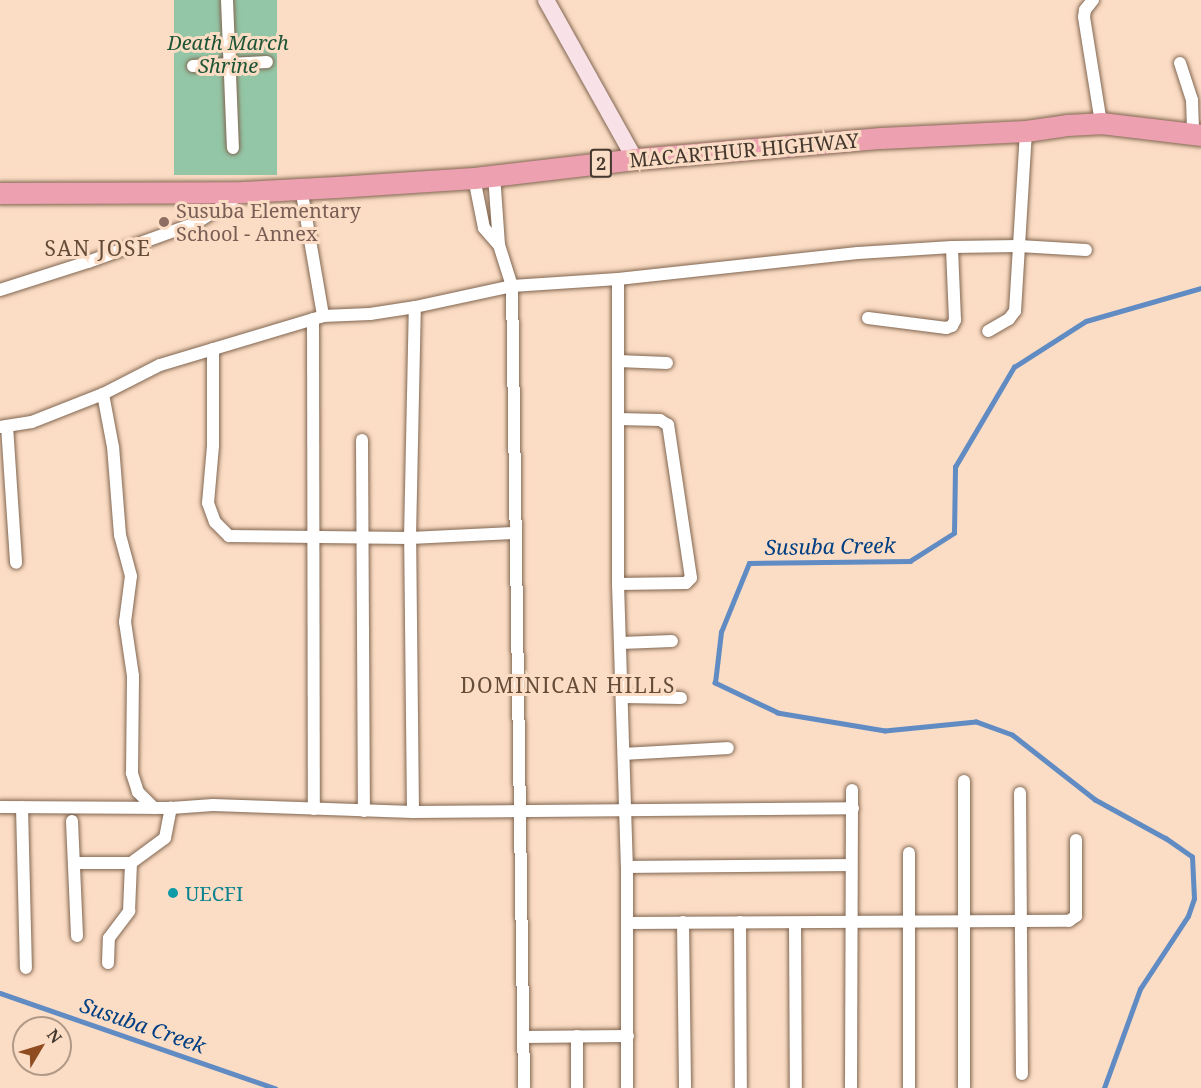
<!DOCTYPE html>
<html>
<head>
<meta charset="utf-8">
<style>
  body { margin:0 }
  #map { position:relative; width:1201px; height:1088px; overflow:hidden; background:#fbdcc4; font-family:"Noto Serif",serif }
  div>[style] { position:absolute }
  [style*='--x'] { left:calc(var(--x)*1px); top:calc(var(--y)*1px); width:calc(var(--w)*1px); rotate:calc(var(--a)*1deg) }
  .green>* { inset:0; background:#93c6a6; transform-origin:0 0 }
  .stream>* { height:4.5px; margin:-2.25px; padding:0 2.25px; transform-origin:2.25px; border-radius:2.25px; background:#608bc3 }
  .roads { filter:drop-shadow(0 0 2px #816651) drop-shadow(0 0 2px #816651) }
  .street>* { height:12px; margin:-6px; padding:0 6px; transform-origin:6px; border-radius:6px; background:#fff }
  .secondary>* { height:16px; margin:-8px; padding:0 8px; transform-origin:8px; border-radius:8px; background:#f9e2e7 }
  .highway>* { height:21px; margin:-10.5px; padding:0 10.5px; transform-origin:10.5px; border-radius:10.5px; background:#eca0b0 }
  .dots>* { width:16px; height:16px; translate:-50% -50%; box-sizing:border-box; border:3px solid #fbdcc4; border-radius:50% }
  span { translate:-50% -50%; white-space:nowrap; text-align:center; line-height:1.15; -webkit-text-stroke:6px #fbdcc4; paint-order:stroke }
  .shield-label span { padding:2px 4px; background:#fbdcc4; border:2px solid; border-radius:4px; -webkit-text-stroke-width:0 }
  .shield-label { font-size:18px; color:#43372e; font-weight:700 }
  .park-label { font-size:20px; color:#1d5436; font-style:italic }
  .street-label { font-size:20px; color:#43372e }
  .education-label { font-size:20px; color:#785e54 }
  .left { translate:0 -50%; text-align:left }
  .culture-label { font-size:20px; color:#0d838f }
  .neighbourhood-label { font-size:21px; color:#654c38; letter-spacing:1.5px }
  .water-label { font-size:21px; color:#013f83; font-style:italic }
  .north { position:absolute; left:12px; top:1016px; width:60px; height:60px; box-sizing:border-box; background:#fbdcc4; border:2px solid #b19a88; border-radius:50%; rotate:52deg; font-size:16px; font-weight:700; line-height:24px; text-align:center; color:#43372e }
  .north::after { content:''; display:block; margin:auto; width:21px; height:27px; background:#904c21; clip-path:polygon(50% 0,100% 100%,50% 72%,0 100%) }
</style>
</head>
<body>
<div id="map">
  <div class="green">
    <div style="left:174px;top:0;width:103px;height:175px"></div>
  </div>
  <div class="stream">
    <div style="--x:0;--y:993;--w:291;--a:19.1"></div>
    <div style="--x:1104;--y:1088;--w:105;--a:-70"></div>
    <div style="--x:1140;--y:989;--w:87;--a:-56.7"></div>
    <div style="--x:1188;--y:916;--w:18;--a:-71"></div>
    <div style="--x:1194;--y:899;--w:42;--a:-92.7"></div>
    <div style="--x:1192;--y:857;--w:32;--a:-145"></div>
    <div style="--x:1166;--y:839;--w:81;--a:-151.2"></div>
    <div style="--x:1095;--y:800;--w:105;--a:-141.9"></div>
    <div style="--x:1012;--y:735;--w:38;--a:-160"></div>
    <div style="--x:976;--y:722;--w:91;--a:174.4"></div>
    <div style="--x:885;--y:731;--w:109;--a:-170.5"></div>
    <div style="--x:778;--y:713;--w:70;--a:-154.5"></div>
    <div style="--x:715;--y:683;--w:51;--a:-83.3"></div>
    <div style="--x:721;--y:632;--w:74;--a:-67.9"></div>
    <div style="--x:749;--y:563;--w:161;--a:-0.7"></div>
    <div style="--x:910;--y:561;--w:52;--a:-32.5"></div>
    <div style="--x:954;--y:533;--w:66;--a:-89.1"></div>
    <div style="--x:955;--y:467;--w:116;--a:-59.5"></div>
    <div style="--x:1014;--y:367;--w:85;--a:-32.6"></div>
    <div style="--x:1086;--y:321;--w:120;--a:-16"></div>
  </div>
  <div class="roads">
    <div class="street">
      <div style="--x:227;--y:0;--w:148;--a:87.7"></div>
      <div style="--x:1093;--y:0;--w:13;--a:129"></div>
      <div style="--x:1085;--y:10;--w:7;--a:98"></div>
      <div style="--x:1084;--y:17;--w:107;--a:80.9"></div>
      <div style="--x:1180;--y:63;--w:39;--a:72"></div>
      <div style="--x:1192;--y:100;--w:34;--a:88"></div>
      <div style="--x:193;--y:66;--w:74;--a:-3.1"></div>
      <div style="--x:1026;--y:131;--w:115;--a:93.5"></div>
      <div style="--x:1019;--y:246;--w:67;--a:3.4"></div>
      <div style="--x:494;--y:175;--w:70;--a:85.9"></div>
      <div style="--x:499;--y:245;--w:43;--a:72.4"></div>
      <div style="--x:512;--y:286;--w:802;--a:89.14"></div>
      <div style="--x:474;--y:178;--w:51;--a:78.7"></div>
      <div style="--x:484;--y:228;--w:23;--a:49"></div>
      <div style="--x:301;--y:188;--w:130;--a:80.2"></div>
      <div style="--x:618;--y:279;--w:305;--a:90"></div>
      <div style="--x:618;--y:584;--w:283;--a:88.2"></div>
      <div style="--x:627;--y:867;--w:221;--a:90"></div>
      <div style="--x:0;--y:290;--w:92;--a:-17.7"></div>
      <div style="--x:88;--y:262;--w:115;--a:-19.9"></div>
      <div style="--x:196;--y:223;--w:56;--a:-32.6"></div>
      <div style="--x:868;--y:318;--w:79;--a:7.3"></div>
      <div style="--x:946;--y:328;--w:6;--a:-18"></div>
      <div style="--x:952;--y:326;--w:7;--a:-63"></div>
      <div style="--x:955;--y:320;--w:73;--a:-92.4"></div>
      <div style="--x:313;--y:319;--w:490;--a:89.9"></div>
      <div style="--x:213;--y:349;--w:97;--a:90"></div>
      <div style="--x:213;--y:446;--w:57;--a:95"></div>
      <div style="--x:208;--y:503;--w:20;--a:70"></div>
      <div style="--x:215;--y:522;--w:20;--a:45"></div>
      <div style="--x:229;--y:536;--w:181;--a:0.6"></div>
      <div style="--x:410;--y:538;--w:103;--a:-2.8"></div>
      <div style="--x:618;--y:361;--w:49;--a:2.3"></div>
      <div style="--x:7;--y:426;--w:137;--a:86.2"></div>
      <div style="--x:0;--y:427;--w:32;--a:-9"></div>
      <div style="--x:32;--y:422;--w:76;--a:-21.5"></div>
      <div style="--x:362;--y:440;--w:371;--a:89.7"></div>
      <div style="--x:618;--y:584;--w:68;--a:-0.8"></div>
      <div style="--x:686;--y:583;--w:7;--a:-45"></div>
      <div style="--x:691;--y:578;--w:155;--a:-98.5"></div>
      <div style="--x:668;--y:425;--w:9;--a:-148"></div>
      <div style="--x:660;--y:420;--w:42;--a:-178.6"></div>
      <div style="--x:621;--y:643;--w:51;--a:-2.2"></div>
      <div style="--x:622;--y:697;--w:59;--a:1"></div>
      <div style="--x:624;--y:754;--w:104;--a:-3.3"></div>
      <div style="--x:964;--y:781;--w:307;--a:90"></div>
      <div style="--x:1020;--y:793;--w:281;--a:89.6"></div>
      <div style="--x:0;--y:807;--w:171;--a:0.3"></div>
      <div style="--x:171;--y:808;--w:42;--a:-4.1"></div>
      <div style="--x:213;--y:805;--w:200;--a:2"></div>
      <div style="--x:413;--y:812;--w:440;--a:-0.5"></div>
      <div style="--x:22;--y:807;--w:161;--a:88.6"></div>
      <div style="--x:154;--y:808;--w:23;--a:-135"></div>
      <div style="--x:138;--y:792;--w:20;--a:-108"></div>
      <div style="--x:132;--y:773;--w:97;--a:-89.4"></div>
      <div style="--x:133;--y:676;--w:55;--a:-98.4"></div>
      <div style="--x:125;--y:622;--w:46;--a:-82.6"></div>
      <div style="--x:131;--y:576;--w:42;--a:-105"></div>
      <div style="--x:120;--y:535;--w:88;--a:-94.5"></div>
      <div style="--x:113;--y:447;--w:54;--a:-100.7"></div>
      <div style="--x:103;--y:394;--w:64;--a:-27"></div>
      <div style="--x:160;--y:365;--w:170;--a:-16.7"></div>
      <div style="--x:323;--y:316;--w:47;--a:-2.4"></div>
      <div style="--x:370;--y:314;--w:46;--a:-8.8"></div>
      <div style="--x:415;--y:307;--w:99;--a:-12.2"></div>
      <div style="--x:512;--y:286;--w:106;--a:-3.8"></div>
      <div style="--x:618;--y:279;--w:241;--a:-6.2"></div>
      <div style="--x:858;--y:253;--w:94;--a:-3.7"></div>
      <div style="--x:952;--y:247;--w:67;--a:-0.9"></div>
      <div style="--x:1019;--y:246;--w:65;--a:93.5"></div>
      <div style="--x:1015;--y:311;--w:10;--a:127"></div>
      <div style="--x:1009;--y:319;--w:24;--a:150"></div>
      <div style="--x:413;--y:812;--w:274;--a:-90.6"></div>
      <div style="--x:410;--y:538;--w:231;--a:-88.8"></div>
      <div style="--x:72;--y:821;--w:115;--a:87.5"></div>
      <div style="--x:74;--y:863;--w:57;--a:0"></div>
      <div style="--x:627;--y:867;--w:223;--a:-0.5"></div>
      <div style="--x:683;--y:922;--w:166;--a:89.3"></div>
      <div style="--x:740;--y:922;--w:166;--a:89.7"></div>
      <div style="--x:627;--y:923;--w:442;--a:-0.3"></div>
      <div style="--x:1069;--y:921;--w:9;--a:-36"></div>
      <div style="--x:1076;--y:916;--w:76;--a:-90"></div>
      <div style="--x:795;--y:923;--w:165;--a:89.7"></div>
      <div style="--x:108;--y:963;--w:25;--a:-88"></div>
      <div style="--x:109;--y:938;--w:34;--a:-53"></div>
      <div style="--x:129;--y:911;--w:48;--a:-87.6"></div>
      <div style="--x:131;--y:863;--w:42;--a:-36.3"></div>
      <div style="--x:165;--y:838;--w:31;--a:-79"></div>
      <div style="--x:523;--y:1037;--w:105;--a:-0.5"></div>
      <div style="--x:577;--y:1088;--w:52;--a:-90"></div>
      <div style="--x:851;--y:1088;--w:298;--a:-89.8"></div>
      <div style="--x:909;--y:1088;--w:235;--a:-90"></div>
    </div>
    <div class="secondary">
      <div style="--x:546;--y:0;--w:182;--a:60.8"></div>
    </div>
    <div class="highway">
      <div style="--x:0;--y:193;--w:243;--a:-0.2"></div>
      <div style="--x:243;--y:192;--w:93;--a:-3.1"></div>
      <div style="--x:336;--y:187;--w:138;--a:-3.7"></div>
      <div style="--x:474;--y:178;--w:162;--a:-6.7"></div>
      <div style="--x:635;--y:159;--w:247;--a:-4.9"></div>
      <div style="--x:881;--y:138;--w:145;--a:-2.8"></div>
      <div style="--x:1026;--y:131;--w:41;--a:-8.3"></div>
      <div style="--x:1067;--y:125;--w:34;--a:-3"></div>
      <div style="--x:1101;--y:123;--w:101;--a:6.8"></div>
    </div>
  </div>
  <div class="dots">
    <div style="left:164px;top:222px;background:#8d6e63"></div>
    <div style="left:173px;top:893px;background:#0f9aa8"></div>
  </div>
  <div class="shield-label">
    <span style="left:601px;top:163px">2</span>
  </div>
  <div class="park-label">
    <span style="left:228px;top:54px">Death March<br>Shrine</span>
  </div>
  <div class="street-label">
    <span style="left:744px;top:150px;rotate:-5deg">MACARTHUR HIGHWAY</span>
  </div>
  <div class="education-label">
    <span class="left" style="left:176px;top:222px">Susuba Elementary<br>School - Annex</span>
  </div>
  <div class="culture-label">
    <span class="left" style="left:185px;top:893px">UECFI</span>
  </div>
  <div class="neighbourhood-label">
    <span style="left:98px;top:248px">SAN JOSE</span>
    <span style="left:568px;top:685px">DOMINICAN HILLS</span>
  </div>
  <div class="water-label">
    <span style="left:830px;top:546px;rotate:-1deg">Susuba Creek</span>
    <span style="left:143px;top:1025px;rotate:19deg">Susuba Creek</span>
  </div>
  <div class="north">N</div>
</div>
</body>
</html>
